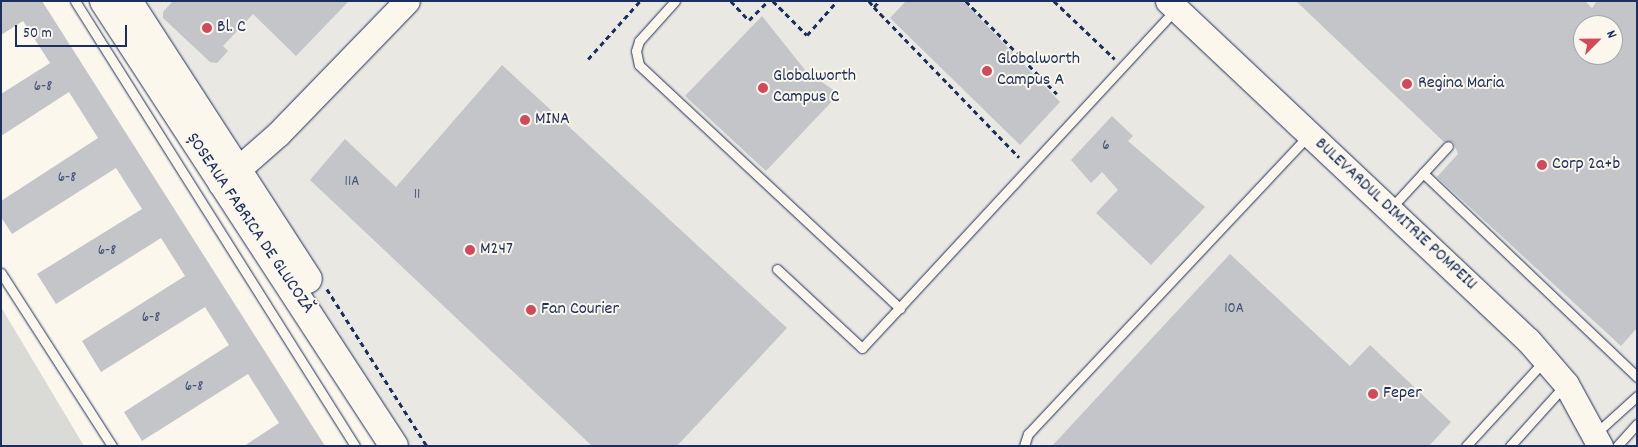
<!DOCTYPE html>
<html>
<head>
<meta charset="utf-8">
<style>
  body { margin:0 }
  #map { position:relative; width:1638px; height:447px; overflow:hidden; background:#fbf7ec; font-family:Dekko,sans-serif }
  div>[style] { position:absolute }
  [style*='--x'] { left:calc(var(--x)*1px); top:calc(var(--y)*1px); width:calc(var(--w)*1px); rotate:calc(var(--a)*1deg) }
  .built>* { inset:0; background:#eae8e2 }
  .green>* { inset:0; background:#dadad7 }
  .building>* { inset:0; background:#c3c5c9 }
  .path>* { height:2.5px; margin-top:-1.25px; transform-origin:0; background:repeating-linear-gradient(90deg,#1b2f5e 0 5px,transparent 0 9px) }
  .roads { filter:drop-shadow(0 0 1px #1b2f5e) drop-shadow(0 0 1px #1b2f5e) }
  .lane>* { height:9px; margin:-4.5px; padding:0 4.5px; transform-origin:4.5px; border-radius:4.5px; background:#fbf7ec }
  .secondary>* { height:25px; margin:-12.5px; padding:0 12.5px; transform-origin:12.5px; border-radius:12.5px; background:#fbf7ec }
  .primary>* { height:28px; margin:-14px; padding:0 14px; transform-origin:14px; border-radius:14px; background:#fbf7ec }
  .dots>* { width:14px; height:14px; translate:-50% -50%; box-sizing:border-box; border:2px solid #fbf7ec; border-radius:50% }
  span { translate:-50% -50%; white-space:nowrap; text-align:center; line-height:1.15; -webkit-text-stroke:4px #fbf7ec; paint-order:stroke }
  .number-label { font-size:15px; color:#455479 }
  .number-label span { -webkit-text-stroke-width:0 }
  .poi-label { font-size:18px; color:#1b2f5e }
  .left { translate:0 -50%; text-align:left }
  .street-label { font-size:18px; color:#1b2f5e }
  .frame { position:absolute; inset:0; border:2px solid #1b2f5e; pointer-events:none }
  .north { position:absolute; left:1573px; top:15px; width:50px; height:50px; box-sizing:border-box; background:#fbf7ec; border:1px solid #a1a7b3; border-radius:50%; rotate:67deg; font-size:14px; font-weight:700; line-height:20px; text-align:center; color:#1b2f5e }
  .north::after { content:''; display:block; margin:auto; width:18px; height:22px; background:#d1495b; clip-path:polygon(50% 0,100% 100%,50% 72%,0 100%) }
  .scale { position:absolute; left:15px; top:25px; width:112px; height:22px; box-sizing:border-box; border:2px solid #1b2f5e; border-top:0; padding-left:6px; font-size:15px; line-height:18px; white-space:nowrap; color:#1b2f5e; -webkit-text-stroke:4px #fbf7ec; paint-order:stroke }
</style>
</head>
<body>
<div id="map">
  <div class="built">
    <div style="clip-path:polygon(evenodd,114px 1px,1637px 1px,1637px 446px,406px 446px,114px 1px,1583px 25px,1613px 25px,1613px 55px,1583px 55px,1583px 25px)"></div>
  </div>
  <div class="green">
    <div style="clip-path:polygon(1px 307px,84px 446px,1px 446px)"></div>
  </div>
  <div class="building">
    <div style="clip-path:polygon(1px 1px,42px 1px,325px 446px,244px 446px,279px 423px,248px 374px,142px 441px,124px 412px,229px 345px,205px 307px,101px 372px,82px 341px,185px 276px,161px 238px,56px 304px,37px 274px,142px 209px,116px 168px,12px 234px,1px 217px,1px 201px,98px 138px,69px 92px,1px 136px,1px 94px,50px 63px,23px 21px,1px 35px)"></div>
    <div style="clip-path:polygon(173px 1px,349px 1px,296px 56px,253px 14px,223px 46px,228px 51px,217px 63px,210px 62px,163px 18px,163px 12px)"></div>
    <div style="clip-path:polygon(906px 1px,963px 1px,1060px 102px,1020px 145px,890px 18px)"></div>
    <div style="clip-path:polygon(evenodd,1296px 1px,1585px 1px,1592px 8px,1597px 1px,1637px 1px,1637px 328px,1621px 346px,1437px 177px,1458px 154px,1453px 142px,1444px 142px,1296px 1px,1583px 25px,1613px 25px,1613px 55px,1583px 55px,1583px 25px)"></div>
    <div style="clip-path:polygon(762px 16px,805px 70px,839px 94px,766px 171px,685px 96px)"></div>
    <div style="clip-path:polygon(502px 65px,787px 328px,677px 446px,592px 446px,310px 180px,345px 139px,396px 187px)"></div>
    <div style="clip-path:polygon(1112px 116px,1133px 136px,1128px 141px,1205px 207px,1151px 265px,1096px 213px,1118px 190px,1102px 172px,1091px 183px,1071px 160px)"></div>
    <div style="clip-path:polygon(1230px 254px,1350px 366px,1370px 345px,1451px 422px,1429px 446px,1052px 446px)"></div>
  </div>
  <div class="path">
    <div style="--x:731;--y:1;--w:26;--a:47"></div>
    <div style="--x:749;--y:20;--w:27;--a:-45"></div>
    <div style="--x:773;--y:1;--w:48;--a:45"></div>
    <div style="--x:807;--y:35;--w:45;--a:-48.6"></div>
    <div style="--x:869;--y:1;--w:8;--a:50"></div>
    <div style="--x:874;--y:7;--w:8;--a:-50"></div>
    <div style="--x:966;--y:1;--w:130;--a:45.6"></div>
    <div style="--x:1054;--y:1;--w:84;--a:43.6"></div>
    <div style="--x:874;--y:7;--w:209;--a:46"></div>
    <div style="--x:588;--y:59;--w:78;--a:-48.1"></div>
    <div style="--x:327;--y:289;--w:186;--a:57.5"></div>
  </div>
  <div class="roads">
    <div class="lane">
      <div style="--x:75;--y:1;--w:526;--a:57.82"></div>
      <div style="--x:675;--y:1;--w:54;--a:132"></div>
      <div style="--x:639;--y:41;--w:10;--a:107"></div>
      <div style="--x:636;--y:51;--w:14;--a:78"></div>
      <div style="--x:639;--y:65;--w:357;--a:43"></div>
      <div style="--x:1423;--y:173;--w:296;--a:43.6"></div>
      <div style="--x:1391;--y:208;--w:84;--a:-47.4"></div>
      <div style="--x:777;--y:269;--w:116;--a:42.9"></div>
      <div style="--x:862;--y:348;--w:462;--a:-47.2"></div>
      <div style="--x:1;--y:273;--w:206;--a:57.3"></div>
      <div style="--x:1595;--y:434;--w:57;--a:-42.1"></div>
      <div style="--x:1024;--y:446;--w:13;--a:-72"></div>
      <div style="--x:1028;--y:434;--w:409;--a:-46.8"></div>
      <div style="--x:1466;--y:446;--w:115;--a:-47.5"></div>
      <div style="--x:1510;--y:446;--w:81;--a:-48"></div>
      <div style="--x:1617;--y:446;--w:30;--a:-48"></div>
    </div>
    <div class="secondary">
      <div style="--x:1168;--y:1;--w:494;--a:43.3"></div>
      <div style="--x:1528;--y:340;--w:58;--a:49.2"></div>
      <div style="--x:1566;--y:384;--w:71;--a:61.3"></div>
      <div style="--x:221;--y:184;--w:76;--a:-41.3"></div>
      <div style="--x:278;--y:134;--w:185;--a:-45.9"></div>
    </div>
    <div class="primary">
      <div style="--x:104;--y:1;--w:531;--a:56.91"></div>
      <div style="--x:128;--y:1;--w:331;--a:57.1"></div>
    </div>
  </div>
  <div class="dots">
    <div style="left:207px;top:28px;background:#d1495b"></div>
    <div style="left:987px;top:71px;background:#d1495b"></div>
    <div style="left:1407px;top:84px;background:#d1495b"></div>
    <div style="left:763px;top:88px;background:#d1495b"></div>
    <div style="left:525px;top:120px;background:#d1495b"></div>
    <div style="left:1542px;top:165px;background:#d1495b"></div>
    <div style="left:470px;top:250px;background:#d1495b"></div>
    <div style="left:531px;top:310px;background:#d1495b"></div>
    <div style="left:1373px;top:394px;background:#d1495b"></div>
  </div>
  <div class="number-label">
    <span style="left:43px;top:88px">6-8</span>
    <span style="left:1106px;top:147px">6</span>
    <span style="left:67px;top:179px">6-8</span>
    <span style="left:352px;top:183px">11A</span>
    <span style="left:417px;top:196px">11</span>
    <span style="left:107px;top:252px">6-8</span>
    <span style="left:1234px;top:310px">10A</span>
    <span style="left:151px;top:319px">6-8</span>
    <span style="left:194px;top:388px">6-8</span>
  </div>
  <div class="poi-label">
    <span class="left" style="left:217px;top:28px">Bl. C</span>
    <span class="left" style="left:997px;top:71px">Globalworth<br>Campus A</span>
    <span class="left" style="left:773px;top:88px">Globalworth<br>Campus C</span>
    <span class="left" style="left:1418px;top:84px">Regina Maria</span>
    <span class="left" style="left:535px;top:120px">MINA</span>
    <span class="left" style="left:1552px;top:165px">Corp 2a+b</span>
    <span class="left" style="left:480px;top:250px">M247</span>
    <span class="left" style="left:541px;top:310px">Fan Courier</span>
    <span class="left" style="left:1383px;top:394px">Feper</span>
  </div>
  <div class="street-label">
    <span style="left:1395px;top:215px;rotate:43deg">BULEVARDUL DIMITRIE POMPEIU</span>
    <span style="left:249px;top:224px;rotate:56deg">ȘOSEAUA FABRICA DE GLUCOZĂ</span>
  </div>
  <div class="frame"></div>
  <div class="north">N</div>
  <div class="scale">50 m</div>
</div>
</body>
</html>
